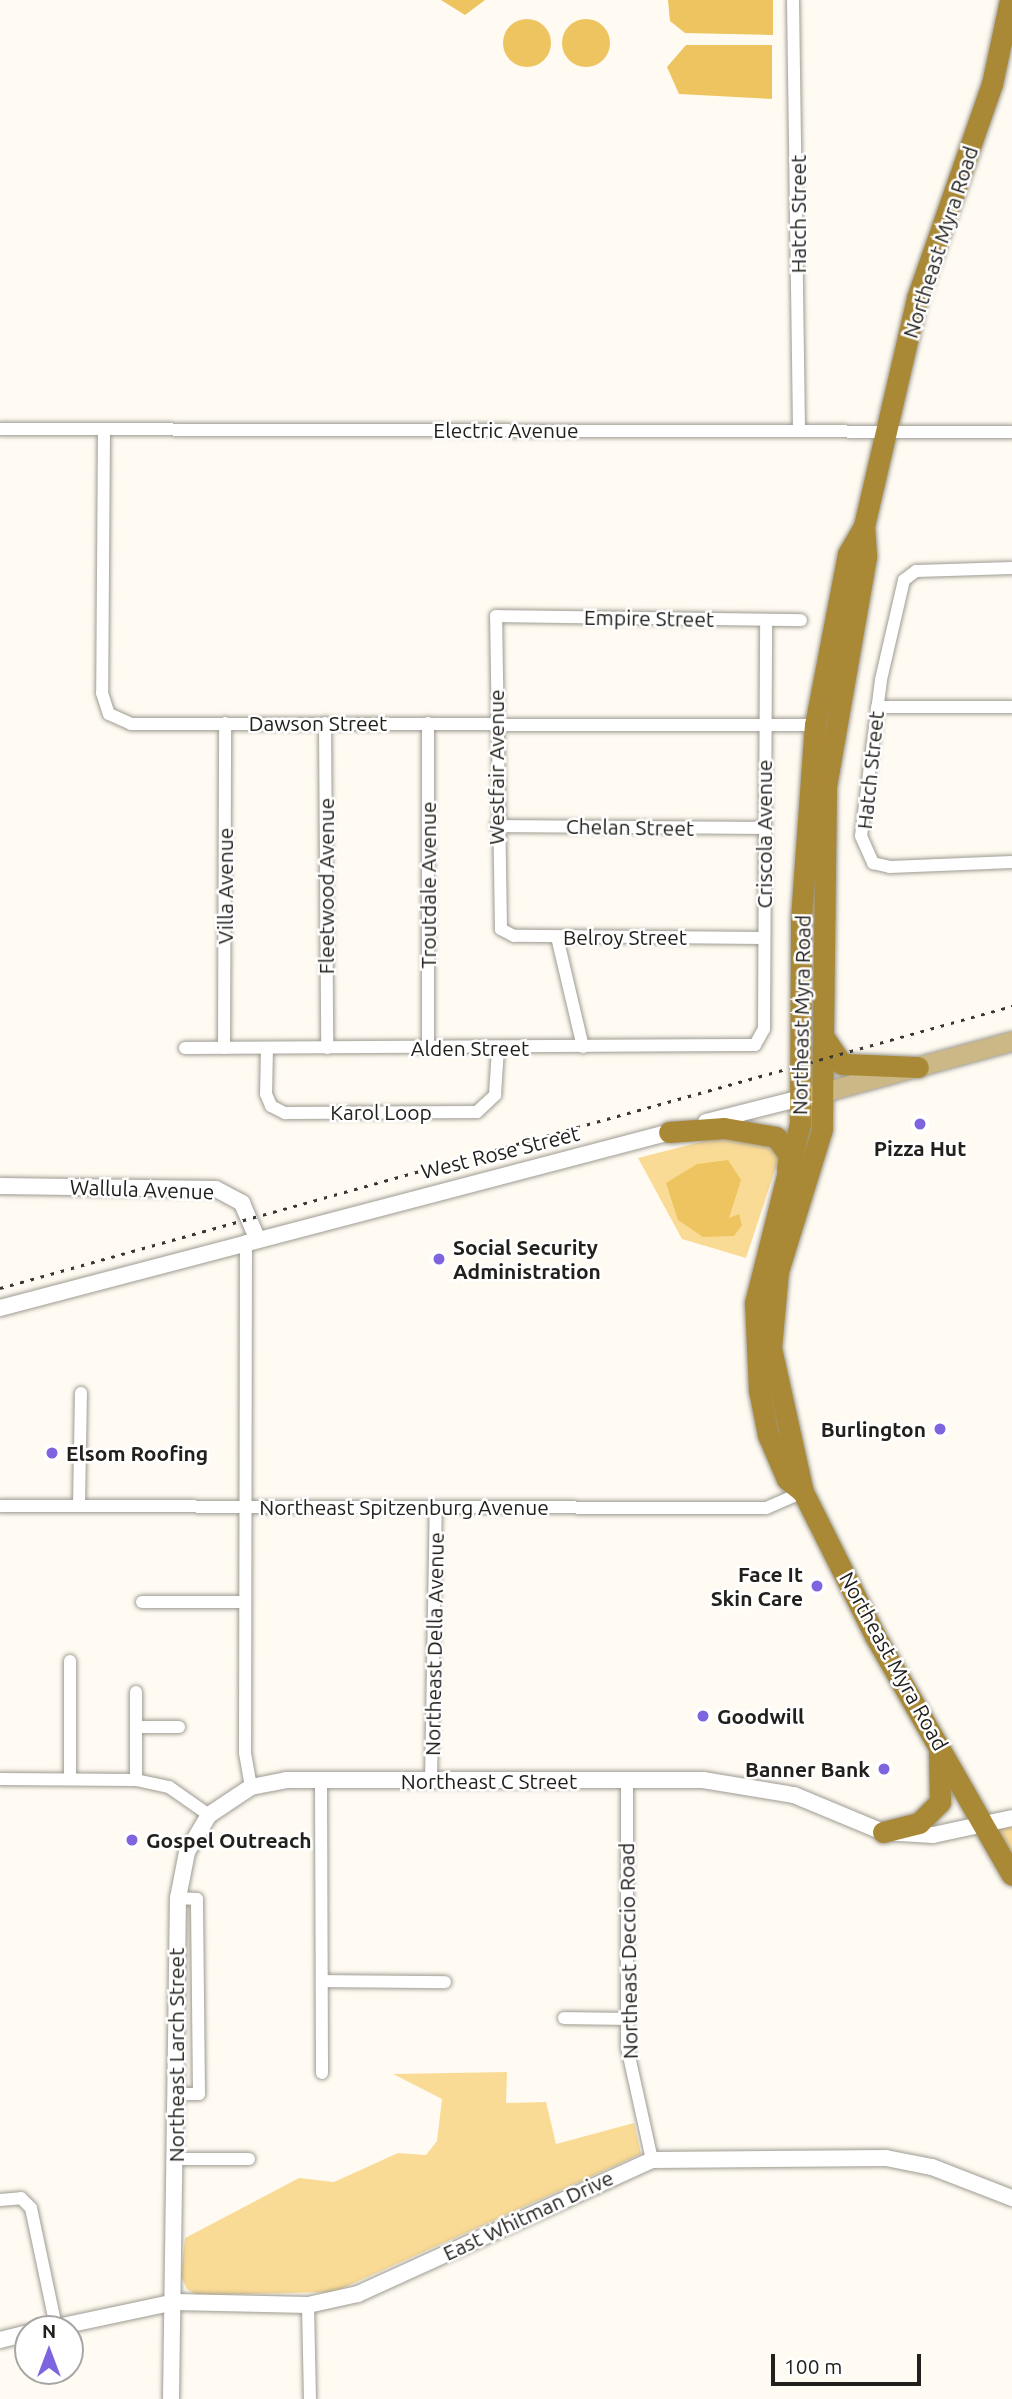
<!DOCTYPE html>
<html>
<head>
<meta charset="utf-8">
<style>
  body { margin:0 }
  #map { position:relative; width:1012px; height:2399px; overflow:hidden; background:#fffbf2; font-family:Ubuntu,sans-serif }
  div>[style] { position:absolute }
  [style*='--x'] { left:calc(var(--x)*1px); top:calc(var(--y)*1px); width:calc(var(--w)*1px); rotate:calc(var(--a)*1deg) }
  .green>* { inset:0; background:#fadb95 }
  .water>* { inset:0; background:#edc45f }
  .round { border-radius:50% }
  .roads { filter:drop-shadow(0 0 2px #9e9b92) drop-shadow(0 0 2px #9e9b92) }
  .street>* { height:12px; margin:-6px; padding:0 6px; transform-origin:6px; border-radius:6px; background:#fff }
  .secondary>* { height:16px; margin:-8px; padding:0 8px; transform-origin:8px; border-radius:8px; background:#fff }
  .primary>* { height:19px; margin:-9.5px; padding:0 9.5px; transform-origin:9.5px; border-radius:9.5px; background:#ccb886 }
  .highway>* { height:21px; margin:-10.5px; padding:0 10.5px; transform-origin:10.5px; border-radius:10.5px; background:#aa8936 }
  .rail>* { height:2.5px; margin-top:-1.25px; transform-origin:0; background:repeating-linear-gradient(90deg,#3a3734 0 3.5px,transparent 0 10.5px) }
  .dots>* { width:19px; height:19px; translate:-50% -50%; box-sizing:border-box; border:4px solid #fff; border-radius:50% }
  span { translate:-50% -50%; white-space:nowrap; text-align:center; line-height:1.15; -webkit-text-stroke:5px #fff; paint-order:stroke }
  .street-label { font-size:21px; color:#22201d }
  .poi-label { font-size:21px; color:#22201d; font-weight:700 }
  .left { translate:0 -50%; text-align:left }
  .right { translate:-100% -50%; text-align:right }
  .north { position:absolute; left:14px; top:2315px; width:70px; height:70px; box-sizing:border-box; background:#fff; border:2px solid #a7a6a5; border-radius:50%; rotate:0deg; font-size:19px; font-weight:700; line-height:28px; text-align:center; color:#22201d }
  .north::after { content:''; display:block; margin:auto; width:24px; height:32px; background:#7f64df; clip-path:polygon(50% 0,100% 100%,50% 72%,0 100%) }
  .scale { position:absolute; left:771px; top:2354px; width:150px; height:32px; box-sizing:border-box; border:4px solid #22201d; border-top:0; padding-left:9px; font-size:21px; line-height:24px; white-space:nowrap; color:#22201d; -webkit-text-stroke:5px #fff; paint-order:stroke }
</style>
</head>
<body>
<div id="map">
  <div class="green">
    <div style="clip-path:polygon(724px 1136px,767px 1141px,779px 1158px,746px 1258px,682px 1239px,638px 1158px)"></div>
    <div style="clip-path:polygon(1012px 1818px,1012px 1876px,987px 1829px)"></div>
    <div style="clip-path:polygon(507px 2072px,506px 2103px,546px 2102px,556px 2144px,634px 2123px,641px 2154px,334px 2292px,197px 2295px,187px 2289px,181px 2276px,185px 2238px,299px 2178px,334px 2182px,398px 2153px,426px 2155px,437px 2141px,442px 2099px,393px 2074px)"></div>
  </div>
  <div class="water">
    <div style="clip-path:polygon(441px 0,485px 0,465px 15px)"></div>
    <div style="clip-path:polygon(668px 0,773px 0,773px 35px,685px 33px,670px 21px)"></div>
    <div class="round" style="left:562px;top:19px;width:48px;height:48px"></div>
    <div class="round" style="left:503px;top:19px;width:48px;height:48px"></div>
    <div style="clip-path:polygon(686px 45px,772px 45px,772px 99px,679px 94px,667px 67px)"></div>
    <div style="clip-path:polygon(728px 1160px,741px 1180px,729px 1218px,739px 1214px,742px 1225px,734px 1236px,703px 1237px,678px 1220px,666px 1183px,697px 1164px)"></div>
  </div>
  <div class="roads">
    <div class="street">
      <div style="--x:793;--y:0;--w:427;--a:89.2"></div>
      <div style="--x:0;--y:429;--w:1012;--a:0.17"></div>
      <div style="--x:104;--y:429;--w:264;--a:90.4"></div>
      <div style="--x:102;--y:693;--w:22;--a:72"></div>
      <div style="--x:109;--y:714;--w:24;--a:24"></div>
      <div style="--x:131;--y:724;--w:684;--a:0.08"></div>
      <div style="--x:1012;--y:568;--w:96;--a:178.2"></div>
      <div style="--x:916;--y:571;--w:15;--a:143"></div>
      <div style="--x:904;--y:580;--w:103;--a:103"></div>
      <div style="--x:881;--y:680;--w:157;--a:97.3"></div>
      <div style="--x:861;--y:836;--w:30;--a:66"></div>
      <div style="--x:873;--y:863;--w:17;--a:13"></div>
      <div style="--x:890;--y:867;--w:122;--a:-2.3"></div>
      <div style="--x:877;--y:707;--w:135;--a:0"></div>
      <div style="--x:325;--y:723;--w:325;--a:89.6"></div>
      <div style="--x:496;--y:826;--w:268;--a:0.4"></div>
      <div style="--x:557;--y:937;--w:113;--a:76.7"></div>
      <div style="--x:764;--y:938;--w:250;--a:-179.5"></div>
      <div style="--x:514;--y:936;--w:15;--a:-152"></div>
      <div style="--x:501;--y:929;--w:313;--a:-90.9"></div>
      <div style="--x:496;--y:616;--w:305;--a:0.8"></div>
      <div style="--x:185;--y:1048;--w:570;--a:-0.3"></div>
      <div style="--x:755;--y:1045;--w:18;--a:-61"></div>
      <div style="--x:764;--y:1029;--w:409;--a:-89.7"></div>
      <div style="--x:224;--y:1048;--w:325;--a:-89.8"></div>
      <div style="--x:267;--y:1048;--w:46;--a:91.2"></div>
      <div style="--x:266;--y:1094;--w:13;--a:67"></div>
      <div style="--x:271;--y:1106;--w:16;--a:27"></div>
      <div style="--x:285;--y:1113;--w:192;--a:-0.3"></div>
      <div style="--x:477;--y:1112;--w:25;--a:-43"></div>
      <div style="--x:495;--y:1095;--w:47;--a:-86.3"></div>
      <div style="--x:428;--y:1048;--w:325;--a:-90"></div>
      <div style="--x:246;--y:1241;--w:512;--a:90.11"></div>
      <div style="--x:245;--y:1753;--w:35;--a:80"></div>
      <div style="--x:0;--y:1506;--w:766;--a:0.15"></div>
      <div style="--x:766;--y:1508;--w:40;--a:-23.4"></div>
      <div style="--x:79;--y:1506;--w:113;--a:-89"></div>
      <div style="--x:142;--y:1602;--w:102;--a:0"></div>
      <div style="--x:70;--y:1661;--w:118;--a:90"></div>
      <div style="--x:136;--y:1692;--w:88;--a:90"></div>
      <div style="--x:136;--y:1727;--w:43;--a:0"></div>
      <div style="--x:0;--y:1779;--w:136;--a:0.4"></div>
      <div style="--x:136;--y:1780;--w:34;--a:12"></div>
      <div style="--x:169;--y:1787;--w:49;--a:35"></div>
      <div style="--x:321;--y:1781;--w:292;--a:89.8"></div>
      <div style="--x:431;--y:1781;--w:274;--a:-89"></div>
      <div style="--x:627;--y:1781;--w:266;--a:90"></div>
      <div style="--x:627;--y:2047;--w:116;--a:77.5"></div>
      <div style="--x:322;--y:1981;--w:123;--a:0.5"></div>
      <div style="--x:564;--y:2018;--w:62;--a:0.9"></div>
      <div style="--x:175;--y:2094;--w:24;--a:0"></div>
      <div style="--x:199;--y:2094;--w:195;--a:-90.6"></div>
      <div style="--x:197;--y:1899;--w:19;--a:-177"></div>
      <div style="--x:175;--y:2159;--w:74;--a:0"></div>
      <div style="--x:0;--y:2200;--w:21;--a:-5"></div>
      <div style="--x:21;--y:2198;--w:14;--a:45"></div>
      <div style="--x:31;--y:2208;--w:122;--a:78.1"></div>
      <div style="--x:308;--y:2305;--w:94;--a:88.8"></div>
    </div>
    <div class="secondary">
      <div style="--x:706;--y:1122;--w:98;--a:-14.2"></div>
      <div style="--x:0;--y:1186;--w:216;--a:0.8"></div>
      <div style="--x:216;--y:1189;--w:30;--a:28"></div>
      <div style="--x:242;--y:1203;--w:38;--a:67"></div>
      <div style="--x:0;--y:1308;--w:701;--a:-14.71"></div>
      <div style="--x:48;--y:2329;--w:130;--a:-12"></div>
      <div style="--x:175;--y:2302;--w:133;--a:1.3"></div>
      <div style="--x:308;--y:2305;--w:51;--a:-12.4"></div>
      <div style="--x:358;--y:2294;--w:323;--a:-24.5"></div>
      <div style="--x:652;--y:2160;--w:234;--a:-0.5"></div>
      <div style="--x:886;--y:2158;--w:47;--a:11.1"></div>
      <div style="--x:932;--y:2167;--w:86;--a:21.2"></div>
      <div style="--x:0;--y:2340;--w:29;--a:-14"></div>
      <div style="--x:171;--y:2399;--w:501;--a:-89.2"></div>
      <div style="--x:178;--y:1898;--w:47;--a:-78.9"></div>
      <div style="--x:187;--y:1852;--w:43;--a:-59.3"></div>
      <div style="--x:209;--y:1815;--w:50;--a:-33.7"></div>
      <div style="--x:251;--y:1787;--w:36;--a:-11"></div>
      <div style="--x:286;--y:1780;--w:417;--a:0"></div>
      <div style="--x:703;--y:1780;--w:92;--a:9.4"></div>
      <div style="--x:794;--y:1795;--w:96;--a:22.6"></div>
      <div style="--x:883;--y:1832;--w:50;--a:3.4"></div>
      <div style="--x:933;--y:1835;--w:81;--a:-12.1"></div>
    </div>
    <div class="primary">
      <div style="--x:801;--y:1098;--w:219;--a:-15.1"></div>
    </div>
    <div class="highway">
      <div style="--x:864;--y:526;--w:31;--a:86"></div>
      <div style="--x:866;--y:557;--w:233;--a:99.9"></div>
      <div style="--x:826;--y:787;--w:342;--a:90.7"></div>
      <div style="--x:822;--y:1129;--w:149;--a:107.2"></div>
      <div style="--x:778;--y:1271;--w:77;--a:95.2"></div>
      <div style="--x:771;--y:1348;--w:148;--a:77.5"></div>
      <div style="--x:803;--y:1492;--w:161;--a:63.4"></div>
      <div style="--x:875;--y:1636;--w:275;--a:60.2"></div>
      <div style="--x:825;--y:1039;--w:30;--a:56"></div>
      <div style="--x:842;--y:1064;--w:76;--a:2.3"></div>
      <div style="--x:669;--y:1132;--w:55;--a:-4.2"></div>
      <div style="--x:724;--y:1128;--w:53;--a:9.8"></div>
      <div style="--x:776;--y:1137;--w:22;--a:54"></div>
      <div style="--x:789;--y:1155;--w:14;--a:98"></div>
      <div style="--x:803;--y:1492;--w:21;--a:-141"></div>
      <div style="--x:787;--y:1479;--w:48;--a:-113.4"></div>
      <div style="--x:768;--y:1435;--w:46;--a:-101.3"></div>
      <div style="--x:759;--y:1390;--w:87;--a:-92.6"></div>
      <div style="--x:755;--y:1303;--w:185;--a:-75.9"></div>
      <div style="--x:800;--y:1124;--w:205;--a:-89.7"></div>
      <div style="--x:801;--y:919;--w:195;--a:-85.9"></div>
      <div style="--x:815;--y:725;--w:174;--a:-79.1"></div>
      <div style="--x:848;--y:554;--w:32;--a:-60"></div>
      <div style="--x:864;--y:526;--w:234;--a:-76.9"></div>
      <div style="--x:917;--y:298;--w:227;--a:-70.7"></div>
      <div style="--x:992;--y:84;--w:86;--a:-77.9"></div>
      <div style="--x:883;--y:1832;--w:37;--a:-14"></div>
      <div style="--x:919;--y:1823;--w:30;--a:-45"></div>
      <div style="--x:940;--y:1802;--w:53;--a:-91.1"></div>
    </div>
  </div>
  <div class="rail">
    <div style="--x:0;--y:1288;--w:1051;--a:-15.57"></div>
  </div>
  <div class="dots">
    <div style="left:920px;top:1124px;background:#7f64df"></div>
    <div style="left:439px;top:1259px;background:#7f64df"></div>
    <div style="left:940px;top:1429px;background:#7f64df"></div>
    <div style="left:52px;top:1453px;background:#7f64df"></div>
    <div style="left:817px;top:1586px;background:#7f64df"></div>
    <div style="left:703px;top:1716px;background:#7f64df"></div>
    <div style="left:884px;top:1769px;background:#7f64df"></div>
    <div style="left:132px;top:1840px;background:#7f64df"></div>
  </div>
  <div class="street-label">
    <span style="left:798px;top:214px;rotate:-90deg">Hatch Street</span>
    <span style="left:940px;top:242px;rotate:-72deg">Northeast Myra Road</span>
    <span style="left:506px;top:430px">Electric Avenue</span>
    <span style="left:649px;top:618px;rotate:1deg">Empire Street</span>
    <span style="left:318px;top:723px">Dawson Street</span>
    <span style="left:496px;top:767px;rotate:-90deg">Westfair Avenue</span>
    <span style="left:870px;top:770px;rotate:-84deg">Hatch Street</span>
    <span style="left:630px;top:827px;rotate:1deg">Chelan Street</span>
    <span style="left:764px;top:834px;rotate:-90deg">Criscola Avenue</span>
    <span style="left:428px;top:885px;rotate:-90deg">Troutdale Avenue</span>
    <span style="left:225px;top:886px;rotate:-90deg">Villa Avenue</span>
    <span style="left:326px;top:886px;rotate:-90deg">Fleetwood Avenue</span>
    <span style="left:625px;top:937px">Belroy Street</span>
    <span style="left:801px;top:1015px;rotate:-89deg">Northeast Myra Road</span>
    <span style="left:470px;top:1048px">Alden Street</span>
    <span style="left:381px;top:1112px">Karol Loop</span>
    <span style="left:500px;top:1152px;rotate:-14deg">West Rose Street</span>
    <span style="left:142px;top:1189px;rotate:2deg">Wallula Avenue</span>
    <span style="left:404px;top:1507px">Northeast Spitzenburg Avenue</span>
    <span style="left:434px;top:1644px;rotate:-89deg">Northeast Della Avenue</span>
    <span style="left:894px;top:1661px;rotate:61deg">Northeast Myra Road</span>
    <span style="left:489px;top:1781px">Northeast C Street</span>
    <span style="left:628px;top:1951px;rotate:-91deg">Northeast Deccio Road</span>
    <span style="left:176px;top:2055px;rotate:-90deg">Northeast Larch Street</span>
    <span style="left:528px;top:2215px;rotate:-25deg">East Whitman Drive</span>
  </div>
  <div class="poi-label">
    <span style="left:920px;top:1148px">Pizza Hut</span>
    <span class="left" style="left:453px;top:1259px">Social Security<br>Administration</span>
    <span class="right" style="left:926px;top:1429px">Burlington</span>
    <span class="left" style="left:66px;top:1453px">Elsom Roofing</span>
    <span class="right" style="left:803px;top:1586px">Face It<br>Skin Care</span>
    <span class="left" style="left:717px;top:1716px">Goodwill</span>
    <span class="right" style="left:870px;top:1769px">Banner Bank</span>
    <span class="left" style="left:146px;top:1840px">Gospel Outreach</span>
  </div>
  <div class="north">N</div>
  <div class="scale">100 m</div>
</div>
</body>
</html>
